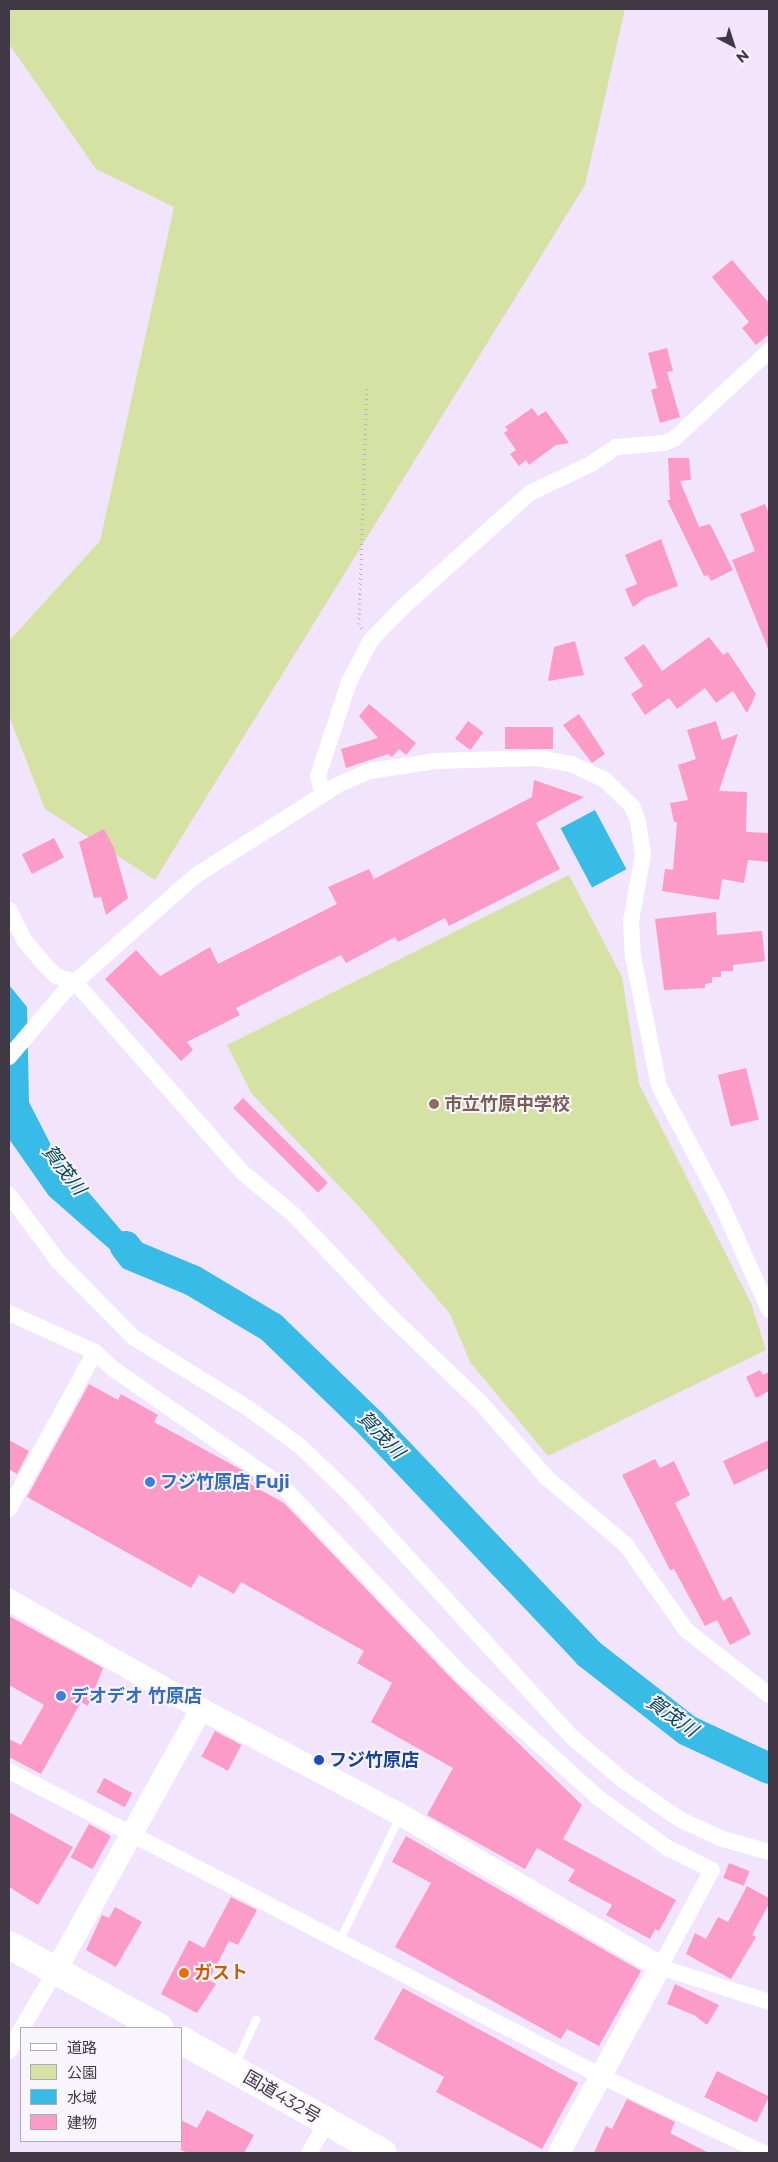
<!DOCTYPE html>
<html>
<head>
<meta charset="utf-8">
<style>
  body { margin:0 }
  #map { position:relative; width:778px; height:2162px; overflow:hidden; background:#f1e4fc; font-family:Montserrat,"Noto Sans JP",sans-serif }
  div>[style] { position:absolute }
  [style*='--x'] { left:calc(var(--x)*1px); top:calc(var(--y)*1px); width:calc(var(--w)*1px); rotate:calc(var(--a)*1deg) }
  .green>* { inset:0; background:#d5e2a3 }
  .water>* { inset:0; background:#38bce7; transform-origin:0 0 }
  .river>* { height:31px; margin:-15.5px; padding:0 15.5px; transform-origin:15.5px; border-radius:15.5px; background:#38bce7 }
  .building>* { inset:0; background:#fc9bc7; transform-origin:0 0 }
  .path>* { height:3px; margin-top:-1.5px; transform-origin:0; background:repeating-linear-gradient(90deg,#bbb0c4 0 1px,transparent 0 5px) }
  .lane>* { height:8px; margin:-4px; padding:0 4px; transform-origin:4px; border-radius:4px; background:#fff }
  .street>* { height:16px; margin:-8px; padding:0 8px; transform-origin:8px; border-radius:8px; background:#fff }
  .secondary>* { height:22px; margin:-11px; padding:0 11px; transform-origin:11px; border-radius:11px; background:#fff }
  .highway>* { height:28px; margin:-14px; padding:0 14px; transform-origin:14px; border-radius:14px; background:#fff }
  .dots>* { width:14px; height:14px; translate:-50% -50%; box-sizing:border-box; border:2px solid #f9f5fc; border-radius:50% }
  span { translate:-50% -50%; white-space:nowrap; text-align:center; line-height:1.15; -webkit-text-stroke:4px #f9f5fc; paint-order:stroke }
  .education-label { font-size:18px; color:#785e54; font-weight:700 }
  .left { translate:0 -50%; text-align:left }
  .shop-label { font-size:18px; color:#366cbe; font-weight:700 }
  .transit-label { font-size:18px; color:#164399; font-weight:700 }
  .food-label { font-size:18px; color:#c56008; font-weight:700 }
  .street-label { font-size:18px; color:#403945 }
  .water-label { font-size:19px; color:#053f51; font-style:italic }
  .frame { position:absolute; inset:0; border:10px solid #403945; pointer-events:none }
  .legend { position:absolute; left:20px; top:2027px; width:162px; height:115px; box-sizing:border-box; background:#f9f5fc; border:1px solid #afaab3; margin:0; padding:6px 9px; list-style:none; font-size:15px; color:#403945 }
  .legend li { display:flex; align-items:center; gap:10px; height:25px }
  .legend b { width:25px; border:1px solid #afaab3 }
  .north { position:absolute; left:708px; top:20px; width:50px; height:50px; -webkit-text-stroke:4px #f9f5fc; paint-order:stroke; rotate:140deg; font-size:14px; font-weight:700; line-height:20px; text-align:center; color:#403945 }
  .north::after { content:''; display:block; margin:auto; width:18px; height:22px; background:#403945; clip-path:polygon(50% 0,100% 100%,50% 72%,0 100%) }
</style>
</head>
<body>
<div id="map">
  <div class="green">
    <div style="clip-path:polygon(9px 9px,625px 9px,585px 185px,155px 880px,45px 809px,9px 716px,9px 641px,100px 541px,174px 207px,96px 169px,9px 44px)"></div>
    <div style="clip-path:polygon(569px 875px,622px 977px,639px 1084px,751px 1303px,766px 1350px,548px 1456px,470px 1362px,450px 1314px,365px 1213px,252px 1094px,227px 1045px)"></div>
  </div>
  <div class="water">
    <div style="left:595px;top:810px;width:67px;height:39px;rotate:62deg"></div>
    <div style="clip-path:polygon(9px 985px,27px 1007px,29px 1102px,55px 1153px,137px 1249px,162px 1268px,128px 1265px,49px 1196px,9px 1139px)"></div>
  </div>
  <div class="river">
    <div style="--x:125;--y:1246;--w:11;--a:52"></div>
    <div style="--x:132;--y:1255;--w:65;--a:22.6"></div>
    <div style="--x:192;--y:1280;--w:92;--a:30.7"></div>
    <div style="--x:271;--y:1327;--w:139;--a:44.1"></div>
    <div style="--x:371;--y:1424;--w:315;--a:46.5"></div>
    <div style="--x:588;--y:1653;--w:125;--a:37.9"></div>
    <div style="--x:687;--y:1730;--w:90;--a:24.9"></div>
  </div>
  <div class="building">
    <div style="clip-path:polygon(732px 260px,769px 303px,769px 334px,756px 345px,742px 328px,749px 322px,712px 277px)"></div>
    <div style="clip-path:polygon(667px 348px,673px 371px,667px 372px,680px 417px,660px 423px,651px 390px,657px 388px,648px 353px)"></div>
    <div style="clip-path:polygon(532px 408px,538px 416px,546px 411px,569px 443px,556px 445px,529px 465px,526px 460px,519px 466px,510px 454px,516px 450px,504px 433px,508px 430px,505px 427px)"></div>
    <div style="clip-path:polygon(668px 458px,689px 458px,691px 480px,680px 481px,699px 527px,710px 524px,733px 570px,711px 581px,708px 575px,704px 576px,667px 500px,670px 500px)"></div>
    <div style="clip-path:polygon(765px 504px,769px 514px,769px 651px,732px 560px,755px 551px,740px 514px)"></div>
    <div style="clip-path:polygon(661px 539px,678px 586px,645px 598px,633px 607px,625px 589px,637px 584px,625px 555px)"></div>
    <div style="clip-path:polygon(709px 637px,723px 655px,728px 652px,756px 694px,747px 713px,733px 691px,716px 703px,705px 688px,677px 709px,669px 698px,645px 715px,631px 694px,643px 686px,624px 658px,644px 644px,662px 671px)"></div>
    <div style="clip-path:polygon(575px 641px,584px 675px,548px 681px,554px 647px)"></div>
    <div style="clip-path:polygon(369px 704px,416px 743px,406px 755px,399px 749px,392px 757px,388px 754px,346px 768px,341px 749px,378px 738px,359px 716px)"></div>
    <div style="clip-path:polygon(579px 714px,605px 754px,592px 763px,563px 725px)"></div>
    <div style="left:468px;top:721px;width:19px;height:22px;rotate:36deg"></div>
    <div style="clip-path:polygon(716px 721px,722px 740px,738px 734px,719px 791px,747px 792px,746px 832px,769px 833px,769px 862px,748px 860px,744px 883px,722px 879px,719px 900px,662px 891px,665px 869px,673px 870px,677px 822px,674px 822px,670px 803px,688px 800px,678px 765px,696px 759px,687px 730px)"></div>
    <div style="left:505px;top:727px;width:48px;height:22px"></div>
    <div style="clip-path:polygon(534px 780px,584px 797px,536px 823px,560px 869px,449px 926px,445px 918px,398px 942px,395px 937px,346px 963px,341px 955px,304px 973px,236px 1008px,240px 1015px,187px 1042px,193px 1050px,181px 1061px,105px 979px,136px 950px,160px 976px,210px 947px,218px 964px,337px 904px,328px 887px,369px 869px,374px 879px,532px 797px)"></div>
    <div style="clip-path:polygon(104px 829px,114px 848px,128px 898px,106px 915px,101px 897px,94px 898px,79px 842px)"></div>
    <div style="left:54px;top:838px;width:22px;height:36px;rotate:63deg"></div>
    <div style="clip-path:polygon(716px 912px,717px 935px,762px 931px,765px 961px,733px 965px,733px 971px,721px 971px,721px 977px,712px 977px,712px 983px,705px 984px,705px 988px,664px 990px,655px 919px)"></div>
    <div style="left:746px;top:1068px;width:53px;height:29px;rotate:76deg"></div>
    <div style="left:243px;top:1098px;width:120px;height:14px;rotate:45deg"></div>
    <div style="clip-path:polygon(760px 1370px,763px 1375px,769px 1372px,769px 1391px,756px 1398px,746px 1377px)"></div>
    <div style="clip-path:polygon(89px 1384px,118px 1400px,121px 1394px,158px 1415px,154px 1422px,242px 1470px,253px 1478px,250px 1484px,284px 1503px,453px 1680px,582px 1805px,563px 1839px,676px 1900px,659px 1931px,655px 1929px,650px 1939px,606px 1915px,612px 1905px,568px 1881px,575px 1870px,537px 1848px,525px 1869px,427px 1815px,453px 1768px,371px 1722px,392px 1683px,357px 1663px,364px 1651px,241px 1582px,234px 1594px,199px 1575px,191px 1588px,27px 1497px)"></div>
    <div style="clip-path:polygon(9px 1440px,29px 1451px,17px 1474px,9px 1469px)"></div>
    <div style="clip-path:polygon(769px 1440px,769px 1468px,734px 1485px,723px 1461px)"></div>
    <div style="clip-path:polygon(655px 1459px,660px 1468px,674px 1461px,690px 1495px,675px 1503px,723px 1601px,731px 1596px,751px 1634px,730px 1645px,717px 1620px,705px 1626px,674px 1569px,670px 1570px,622px 1475px)"></div>
    <div style="clip-path:polygon(9px 1616px,103px 1668px,88px 1706px,81px 1702px,41px 1774px,9px 1757px,9px 1739px,21px 1745px,44px 1705px,9px 1685px)"></div>
    <div style="left:215px;top:1731px;width:30px;height:29px;rotate:28deg"></div>
    <div style="left:104px;top:1778px;width:32px;height:16px;rotate:28deg"></div>
    <div style="clip-path:polygon(9px 1812px,73px 1847px,38px 1905px,9px 1887px)"></div>
    <div style="left:89px;top:1824px;width:25px;height:38px;rotate:29deg"></div>
    <div style="clip-path:polygon(406px 1836px,641px 1971px,599px 2046px,567px 2029px,561px 2039px,395px 1947px,431px 1883px,392px 1862px)"></div>
    <div style="left:729px;top:1863px;width:22px;height:16px;rotate:21deg"></div>
    <div style="clip-path:polygon(747px 1886px,769px 1898px,769px 1904px,752px 1935px,756px 1937px,731px 1979px,686px 1954px,695px 1933px,706px 1939px,718px 1917px,728px 1922px)"></div>
    <div style="clip-path:polygon(231px 1897px,257px 1910px,238px 1945px,229px 1941px,209px 1980px,216px 1984px,197px 2013px,161px 1994px,189px 1940px,204px 1948px)"></div>
    <div style="clip-path:polygon(115px 1907px,142px 1922px,116px 1967px,86px 1950px,102px 1915px,109px 1918px)"></div>
    <div style="clip-path:polygon(675px 1984px,719px 2005px,707px 2025px,694px 2015px,667px 2004px)"></div>
    <div style="clip-path:polygon(403px 1988px,578px 2083px,542px 2149px,436px 2092px,444px 2077px,374px 2039px)"></div>
    <div style="left:717px;top:2071px;width:58px;height:29px;rotate:26deg"></div>
    <div style="clip-path:polygon(627px 2099px,675px 2122px,670px 2133px,709px 2153px,594px 2153px,606px 2126px,612px 2129px)"></div>
    <div style="clip-path:polygon(207px 2110px,254px 2135px,244px 2153px,188px 2153px,181px 2150px,181px 2120px,197px 2128px)"></div>
  </div>
  <div class="path">
    <div style="--x:362;--y:628;--w:5;--a:-127"></div>
    <div style="--x:359;--y:624;--w:237;--a:-88.1"></div>
  </div>
  <div class="lane">
    <div style="--x:340;--y:1940;--w:137;--a:-64"></div>
    <div style="--x:235;--y:2066;--w:51;--a:-65.5"></div>
  </div>
  <div class="street">
    <div style="--x:323;--y:793;--w:18;--a:-106"></div>
    <div style="--x:318;--y:776;--w:99;--a:-71.7"></div>
    <div style="--x:349;--y:682;--w:47;--a:-62.4"></div>
    <div style="--x:371;--y:640;--w:47;--a:-45.9"></div>
    <div style="--x:404;--y:606;--w:169;--a:-41.9"></div>
    <div style="--x:530;--y:493;--w:68;--a:-25.4"></div>
    <div style="--x:591;--y:464;--w:30;--a:-34"></div>
    <div style="--x:616;--y:447;--w:48;--a:-4.8"></div>
    <div style="--x:664;--y:443;--w:12;--a:-24"></div>
    <div style="--x:675;--y:438;--w:128;--a:-42.8"></div>
    <div style="--x:9;--y:910;--w:34;--a:63"></div>
    <div style="--x:24;--y:940;--w:31;--a:50"></div>
    <div style="--x:44;--y:964;--w:17;--a:45"></div>
    <div style="--x:56;--y:976;--w:20;--a:18"></div>
    <div style="--x:75;--y:982;--w:253;--a:48.7"></div>
    <div style="--x:242;--y:1172;--w:67;--a:39.6"></div>
    <div style="--x:294;--y:1215;--w:134;--a:46.5"></div>
    <div style="--x:386;--y:1312;--w:132;--a:43.8"></div>
    <div style="--x:481;--y:1403;--w:100;--a:48.7"></div>
    <div style="--x:547;--y:1478;--w:104;--a:40.3"></div>
    <div style="--x:626;--y:1545;--w:104;--a:54.8"></div>
    <div style="--x:686;--y:1630;--w:105;--a:38.1"></div>
    <div style="--x:9;--y:1057;--w:87;--a:-49.7"></div>
    <div style="--x:65;--y:991;--w:174;--a:-41.5"></div>
    <div style="--x:195;--y:876;--w:169;--a:-32.5"></div>
    <div style="--x:338;--y:785;--w:35;--a:-24"></div>
    <div style="--x:370;--y:771;--w:68;--a:-8.5"></div>
    <div style="--x:437;--y:761;--w:100;--a:-1.7"></div>
    <div style="--x:537;--y:758;--w:35;--a:10"></div>
    <div style="--x:571;--y:764;--w:38;--a:25"></div>
    <div style="--x:605;--y:780;--w:37;--a:44"></div>
    <div style="--x:632;--y:806;--w:17;--a:69"></div>
    <div style="--x:638;--y:822;--w:33;--a:81"></div>
    <div style="--x:643;--y:855;--w:67;--a:100.3"></div>
    <div style="--x:631;--y:921;--w:35;--a:87"></div>
    <div style="--x:633;--y:956;--w:133;--a:78.7"></div>
    <div style="--x:659;--y:1086;--w:132;--a:62.1"></div>
    <div style="--x:721;--y:1203;--w:117;--a:65.8"></div>
    <div style="--x:9;--y:1195;--w:82;--a:53.4"></div>
    <div style="--x:58;--y:1261;--w:107;--a:45.4"></div>
    <div style="--x:133;--y:1337;--w:135;--a:31.7"></div>
    <div style="--x:248;--y:1408;--w:66;--a:36.3"></div>
    <div style="--x:301;--y:1447;--w:66;--a:43.8"></div>
    <div style="--x:349;--y:1493;--w:332;--a:47.6"></div>
    <div style="--x:573;--y:1738;--w:67;--a:40.1"></div>
    <div style="--x:624;--y:1781;--w:69;--a:34.4"></div>
    <div style="--x:681;--y:1820;--w:46;--a:24.3"></div>
    <div style="--x:723;--y:1839;--w:48;--a:15.8"></div>
    <div style="--x:9;--y:1313;--w:94;--a:24.4"></div>
    <div style="--x:95;--y:1352;--w:23;--a:43"></div>
    <div style="--x:112;--y:1368;--w:208;--a:34.8"></div>
    <div style="--x:283;--y:1487;--w:257;--a:46.4"></div>
    <div style="--x:460;--y:1673;--w:183;--a:42.1"></div>
    <div style="--x:596;--y:1796;--w:87;--a:36.1"></div>
    <div style="--x:666;--y:1847;--w:51;--a:26.6"></div>
    <div style="--x:712;--y:1870;--w:110;--a:118.2"></div>
    <div style="--x:660;--y:1967;--w:114;--a:17.8"></div>
    <div style="--x:9;--y:1509;--w:179;--a:-61.3"></div>
    <div style="--x:9;--y:1771;--w:668;--a:27.26"></div>
    <div style="--x:603;--y:2077;--w:178;--a:25.3"></div>
    <div style="--x:22;--y:2028;--w:67;--a:-59.6"></div>
    <div style="--x:9;--y:2051;--w:25;--a:-61"></div>
    <div style="--x:309;--y:2153;--w:36;--a:-60"></div>
  </div>
  <div class="secondary">
    <div style="--x:9;--y:1600;--w:221;--a:29.6"></div>
    <div style="--x:201;--y:1709;--w:226;--a:27.9"></div>
    <div style="--x:401;--y:1815;--w:300;--a:30.4"></div>
    <div style="--x:660;--y:1967;--w:212;--a:118.5"></div>
    <div style="--x:56;--y:1970;--w:299;--a:-60.9"></div>
  </div>
  <div class="highway">
    <div style="--x:9;--y:1945;--w:172;--a:28.8"></div>
    <div style="--x:181;--y:2040;--w:231;--a:29.2"></div>
  </div>
  <div class="dots">
    <div style="left:434px;top:1104px;background:#8d6e63"></div>
    <div style="left:150px;top:1482px;background:#3f7fe0"></div>
    <div style="left:61px;top:1696px;background:#3f7fe0"></div>
    <div style="left:319px;top:1760px;background:#1a4fb4"></div>
    <div style="left:184px;top:1973px;background:#e8710a"></div>
  </div>
  <div class="education-label">
    <span class="left" style="left:444px;top:1104px">市立竹原中学校</span>
  </div>
  <div class="shop-label">
    <span class="left" style="left:160px;top:1482px">フジ竹原店 Fuji</span>
    <span class="left" style="left:71px;top:1696px">デオデオ 竹原店</span>
  </div>
  <div class="transit-label">
    <span class="left" style="left:329px;top:1760px">フジ竹原店</span>
  </div>
  <div class="food-label">
    <span class="left" style="left:194px;top:1973px">ガスト</span>
  </div>
  <div class="street-label">
    <span style="left:282px;top:2097px;rotate:30deg">国道432号</span>
  </div>
  <div class="water-label">
    <span style="left:64px;top:1170px;rotate:52deg">賀茂川</span>
    <span style="left:381px;top:1435px;rotate:46deg">賀茂川</span>
    <span style="left:672px;top:1716px;rotate:35deg">賀茂川</span>
  </div>
  <div class="frame"></div>
  <ul class="legend">
  <li><b style="height:6px;background:#fff"></b>道路</li>
  <li><b style="height:14px;background:#d5e2a3"></b>公園</li>
  <li><b style="height:14px;background:#38bce7"></b>水域</li>
  <li><b style="height:14px;background:#fc9bc7"></b>建物</li>
  </ul>
  <div class="north">N</div>
</div>
</body>
</html>
